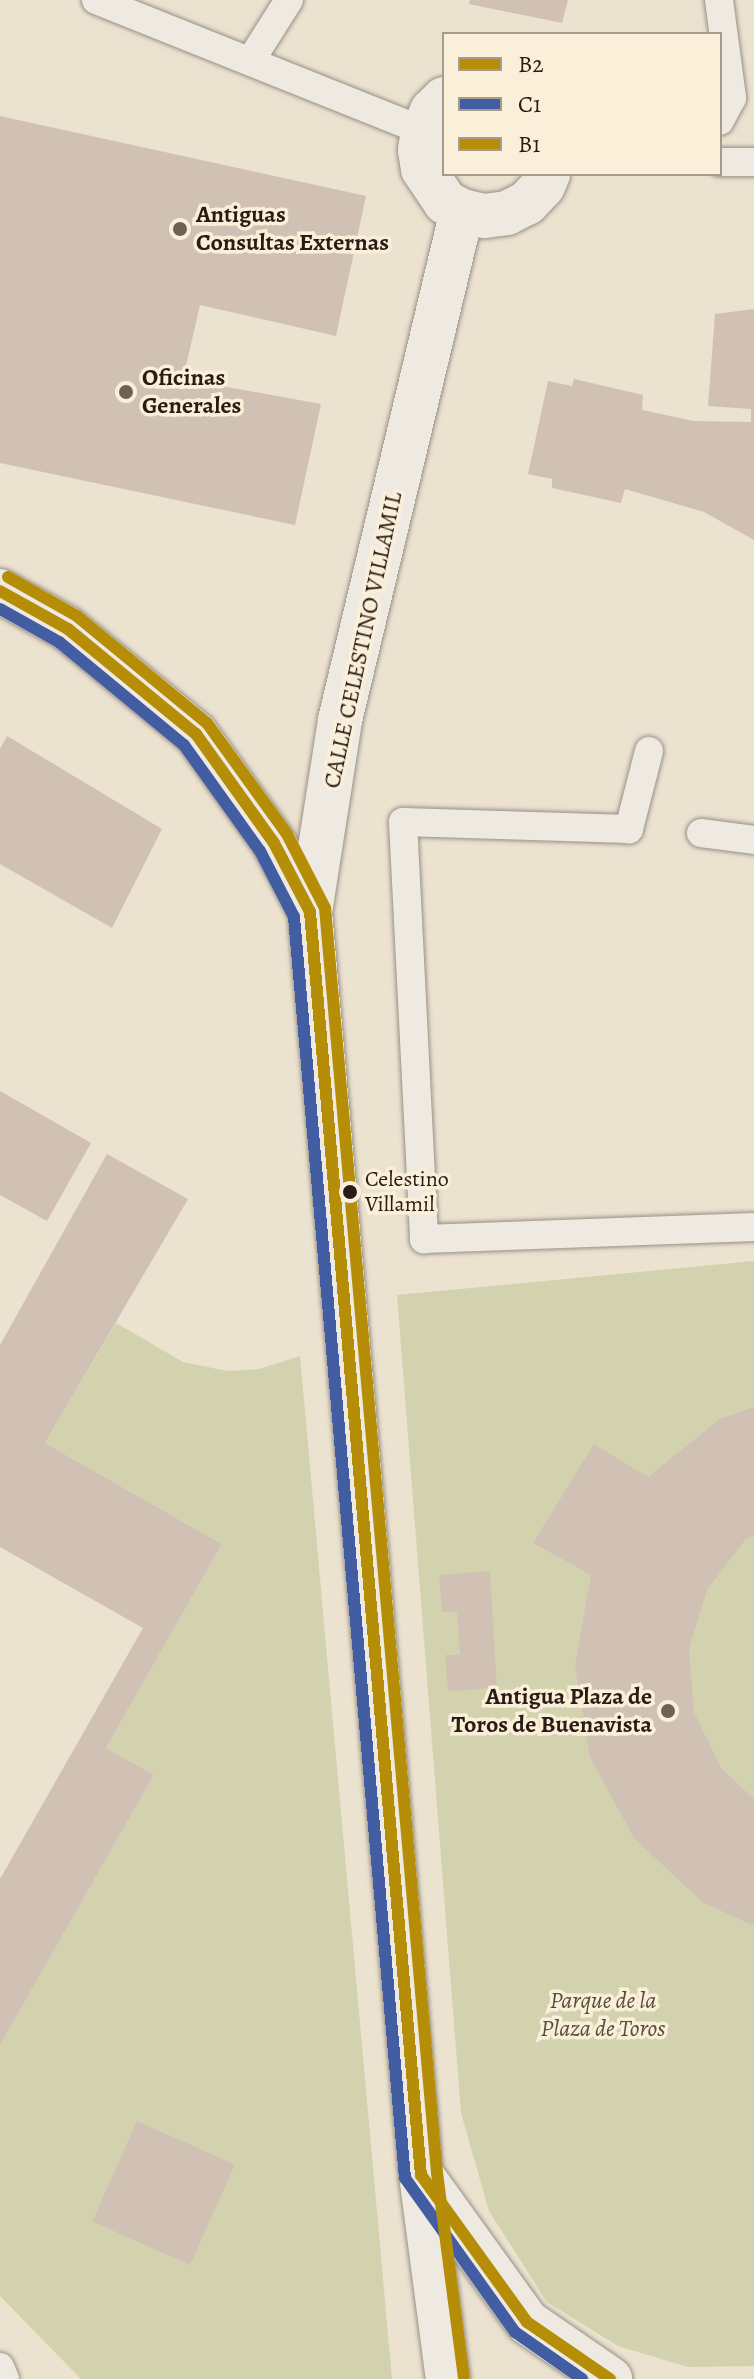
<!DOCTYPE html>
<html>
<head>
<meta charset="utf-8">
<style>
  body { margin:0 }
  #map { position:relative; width:754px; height:2379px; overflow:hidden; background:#ece2d0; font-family:Alegreya,serif }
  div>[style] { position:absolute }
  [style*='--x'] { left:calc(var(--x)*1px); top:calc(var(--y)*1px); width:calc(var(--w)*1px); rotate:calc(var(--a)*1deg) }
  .green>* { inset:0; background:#d2d2af }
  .building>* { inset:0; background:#d1c1b4; transform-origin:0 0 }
  .roads { filter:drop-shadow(0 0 2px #989186) drop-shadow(0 0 2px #989186) }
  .service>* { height:28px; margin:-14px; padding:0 14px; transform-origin:14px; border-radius:14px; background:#efeae1 }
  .minor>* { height:44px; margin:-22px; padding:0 22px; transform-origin:22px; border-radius:22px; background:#efeae1 }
  .secondary>* { height:44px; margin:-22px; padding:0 22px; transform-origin:22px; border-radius:22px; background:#efeae1 }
  .bus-1>* { height:12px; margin:-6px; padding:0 6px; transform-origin:6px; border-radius:6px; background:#b58d06 }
  .bus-2>* { height:12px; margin:-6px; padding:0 6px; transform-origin:6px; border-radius:6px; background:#435da3 }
  .bus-3>* { height:12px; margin:-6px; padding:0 6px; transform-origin:6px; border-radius:6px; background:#b58d06 }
  .dots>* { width:22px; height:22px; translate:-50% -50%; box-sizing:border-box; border:4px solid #faefd9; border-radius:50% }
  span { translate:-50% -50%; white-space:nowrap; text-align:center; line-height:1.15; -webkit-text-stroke:7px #faefd9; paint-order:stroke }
  .bus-label { font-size:22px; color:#2a1c15 }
  .left { translate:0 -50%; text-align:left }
  .poi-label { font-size:24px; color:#2a1c15; font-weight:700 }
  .right { translate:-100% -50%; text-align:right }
  .street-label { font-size:24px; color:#2a1c15 }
  .park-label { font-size:24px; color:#564e3b; font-style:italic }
  .legend { position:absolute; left:442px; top:32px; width:280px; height:144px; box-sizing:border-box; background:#faefd9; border:2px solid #a79b8b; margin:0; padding:10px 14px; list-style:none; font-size:24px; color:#2a1c15 }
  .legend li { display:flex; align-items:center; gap:16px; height:40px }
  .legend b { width:40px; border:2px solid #a79b8b }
</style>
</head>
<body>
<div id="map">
  <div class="green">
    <div style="clip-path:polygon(754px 1261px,754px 2366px,688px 2367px,618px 2346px,547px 2302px,489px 2211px,461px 2113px,397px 1295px)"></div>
    <div style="clip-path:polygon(116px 1323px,183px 1362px,227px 1371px,259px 1369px,300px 1356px,392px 2379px,81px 2379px,0 2296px,0 2045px,154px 1775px,106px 1748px,222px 1544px,45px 1443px)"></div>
  </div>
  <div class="building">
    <div style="clip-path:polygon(470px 0,568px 0,562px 23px,469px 4px)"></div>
    <div style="clip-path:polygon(0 116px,366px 196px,336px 336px,200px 305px,183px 379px,321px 404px,295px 525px,0 463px)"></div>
    <div style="clip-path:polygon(754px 309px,754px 540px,704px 512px,625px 489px,621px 503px,552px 488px,552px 479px,528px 474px,548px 381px,572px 386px,574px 379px,643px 395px,642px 410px,694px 421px,751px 422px,751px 409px,708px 406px,715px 314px)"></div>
    <div style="clip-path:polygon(7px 736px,162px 829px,112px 928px,0 864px,0 749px)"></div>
    <div style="clip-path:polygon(0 1091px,91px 1143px,47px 1221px,0 1195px)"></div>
    <div style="clip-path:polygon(107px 1154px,188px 1199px,45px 1443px,222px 1544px,106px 1748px,154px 1775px,0 2045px,0 1879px,143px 1628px,0 1547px,0 1345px)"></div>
    <div style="clip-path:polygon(754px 1407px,754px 1535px,745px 1540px,707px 1590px,689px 1649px,694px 1712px,721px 1768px,754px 1799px,754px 1926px,702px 1902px,634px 1838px,590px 1757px,575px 1666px,591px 1575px,533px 1543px,594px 1444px,648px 1477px,720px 1419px)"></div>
    <div style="clip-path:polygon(490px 1571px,497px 1688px,448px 1691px,445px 1655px,460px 1655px,457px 1612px,442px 1612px,439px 1575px)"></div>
    <div style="left:137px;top:2121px;width:107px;height:110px;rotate:24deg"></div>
  </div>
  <div class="roads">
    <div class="service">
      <div style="--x:96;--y:0;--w:352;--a:21.8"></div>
      <div style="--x:719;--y:0;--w:99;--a:82.4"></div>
      <div style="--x:732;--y:98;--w:26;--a:118"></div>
      <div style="--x:251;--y:60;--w:71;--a:-57.7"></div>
      <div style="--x:720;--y:162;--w:34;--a:0"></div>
      <div style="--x:649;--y:751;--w:81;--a:104.4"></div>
      <div style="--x:629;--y:829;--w:226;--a:-178.2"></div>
      <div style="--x:403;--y:822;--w:418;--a:87.1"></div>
      <div style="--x:424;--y:1239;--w:330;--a:-2.1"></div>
      <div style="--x:701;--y:833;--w:53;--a:7.5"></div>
      <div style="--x:0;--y:2367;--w:13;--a:67"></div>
    </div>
    <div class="minor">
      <div style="--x:444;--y:99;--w:17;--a:135"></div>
      <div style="--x:432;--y:111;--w:22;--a:114"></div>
      <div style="--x:423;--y:131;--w:19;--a:99"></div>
      <div style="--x:420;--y:150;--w:19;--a:81"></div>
      <div style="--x:423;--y:169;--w:40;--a:56"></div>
      <div style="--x:445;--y:202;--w:19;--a:28"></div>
      <div style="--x:462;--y:211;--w:23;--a:13"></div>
      <div style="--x:484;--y:216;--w:23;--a:-7"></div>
      <div style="--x:507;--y:213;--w:22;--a:-27"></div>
      <div style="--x:527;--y:203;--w:23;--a:-47"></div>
      <div style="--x:543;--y:186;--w:13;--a:-67"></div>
      <div style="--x:310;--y:912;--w:194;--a:-81.1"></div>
      <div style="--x:340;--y:720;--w:523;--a:-76.52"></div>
    </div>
    <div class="secondary">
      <div style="--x:0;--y:591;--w:78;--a:29.2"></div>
      <div style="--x:68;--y:629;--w:166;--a:39.4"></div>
      <div style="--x:196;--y:734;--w:134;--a:54.4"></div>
      <div style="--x:274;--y:843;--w:78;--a:62.4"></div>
      <div style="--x:310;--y:912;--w:1268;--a:84.98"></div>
      <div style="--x:421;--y:2175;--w:206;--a:82.5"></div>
      <div style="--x:425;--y:2180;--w:175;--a:54.3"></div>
      <div style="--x:527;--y:2322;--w:101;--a:34.5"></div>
    </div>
  </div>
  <div class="bus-1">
    <div style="--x:0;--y:591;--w:78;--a:29.2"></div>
    <div style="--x:68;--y:629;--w:166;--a:39.4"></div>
    <div style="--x:196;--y:734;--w:134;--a:54.4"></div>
    <div style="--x:274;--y:843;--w:78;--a:62.4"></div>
    <div style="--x:310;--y:912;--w:1268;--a:84.98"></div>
    <div style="--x:421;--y:2175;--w:181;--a:54.2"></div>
    <div style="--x:527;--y:2322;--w:101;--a:34.5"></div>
  </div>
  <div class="bus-2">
    <div style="--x:0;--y:609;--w:68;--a:29.2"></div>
    <div style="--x:59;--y:642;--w:162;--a:39.5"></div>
    <div style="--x:184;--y:745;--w:130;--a:54.4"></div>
    <div style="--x:260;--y:851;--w:74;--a:62.7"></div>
    <div style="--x:294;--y:917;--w:1266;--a:84.97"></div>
    <div style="--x:405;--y:2178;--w:189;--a:54.5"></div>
    <div style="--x:515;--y:2332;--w:82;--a:35"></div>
  </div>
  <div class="bus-3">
    <div style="--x:8;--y:577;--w:79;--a:29.5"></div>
    <div style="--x:77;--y:616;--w:168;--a:39.5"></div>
    <div style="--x:207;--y:723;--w:137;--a:54.2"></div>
    <div style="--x:287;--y:834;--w:83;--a:62.8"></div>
    <div style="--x:325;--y:908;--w:1270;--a:84.94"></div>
    <div style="--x:437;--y:2173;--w:206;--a:82.5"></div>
  </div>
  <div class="dots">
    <div style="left:180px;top:229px;background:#6e6156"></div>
    <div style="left:126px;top:392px;background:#6e6156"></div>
    <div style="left:350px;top:1192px;background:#2a1c15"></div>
    <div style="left:668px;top:1711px;background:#6e6156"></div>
  </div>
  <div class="bus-label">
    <span class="left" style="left:365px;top:1192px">Celestino<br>Villamil</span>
  </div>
  <div class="poi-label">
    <span class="left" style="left:196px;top:229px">Antiguas<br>Consultas Externas</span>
    <span class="left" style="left:142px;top:392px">Oficinas<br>Generales</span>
    <span class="right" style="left:652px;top:1711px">Antigua Plaza de<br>Toros de Buenavista</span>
  </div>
  <div class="street-label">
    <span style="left:363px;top:640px;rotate:-78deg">CALLE CELESTINO VILLAMIL</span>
  </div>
  <div class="park-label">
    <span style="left:603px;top:2015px">Parque de la<br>Plaza de Toros</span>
  </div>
  <ul class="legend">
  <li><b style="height:10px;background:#b58d06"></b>B2</li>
  <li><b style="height:10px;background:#435da3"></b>C1</li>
  <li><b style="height:10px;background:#b58d06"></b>B1</li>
  </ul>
</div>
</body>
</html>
